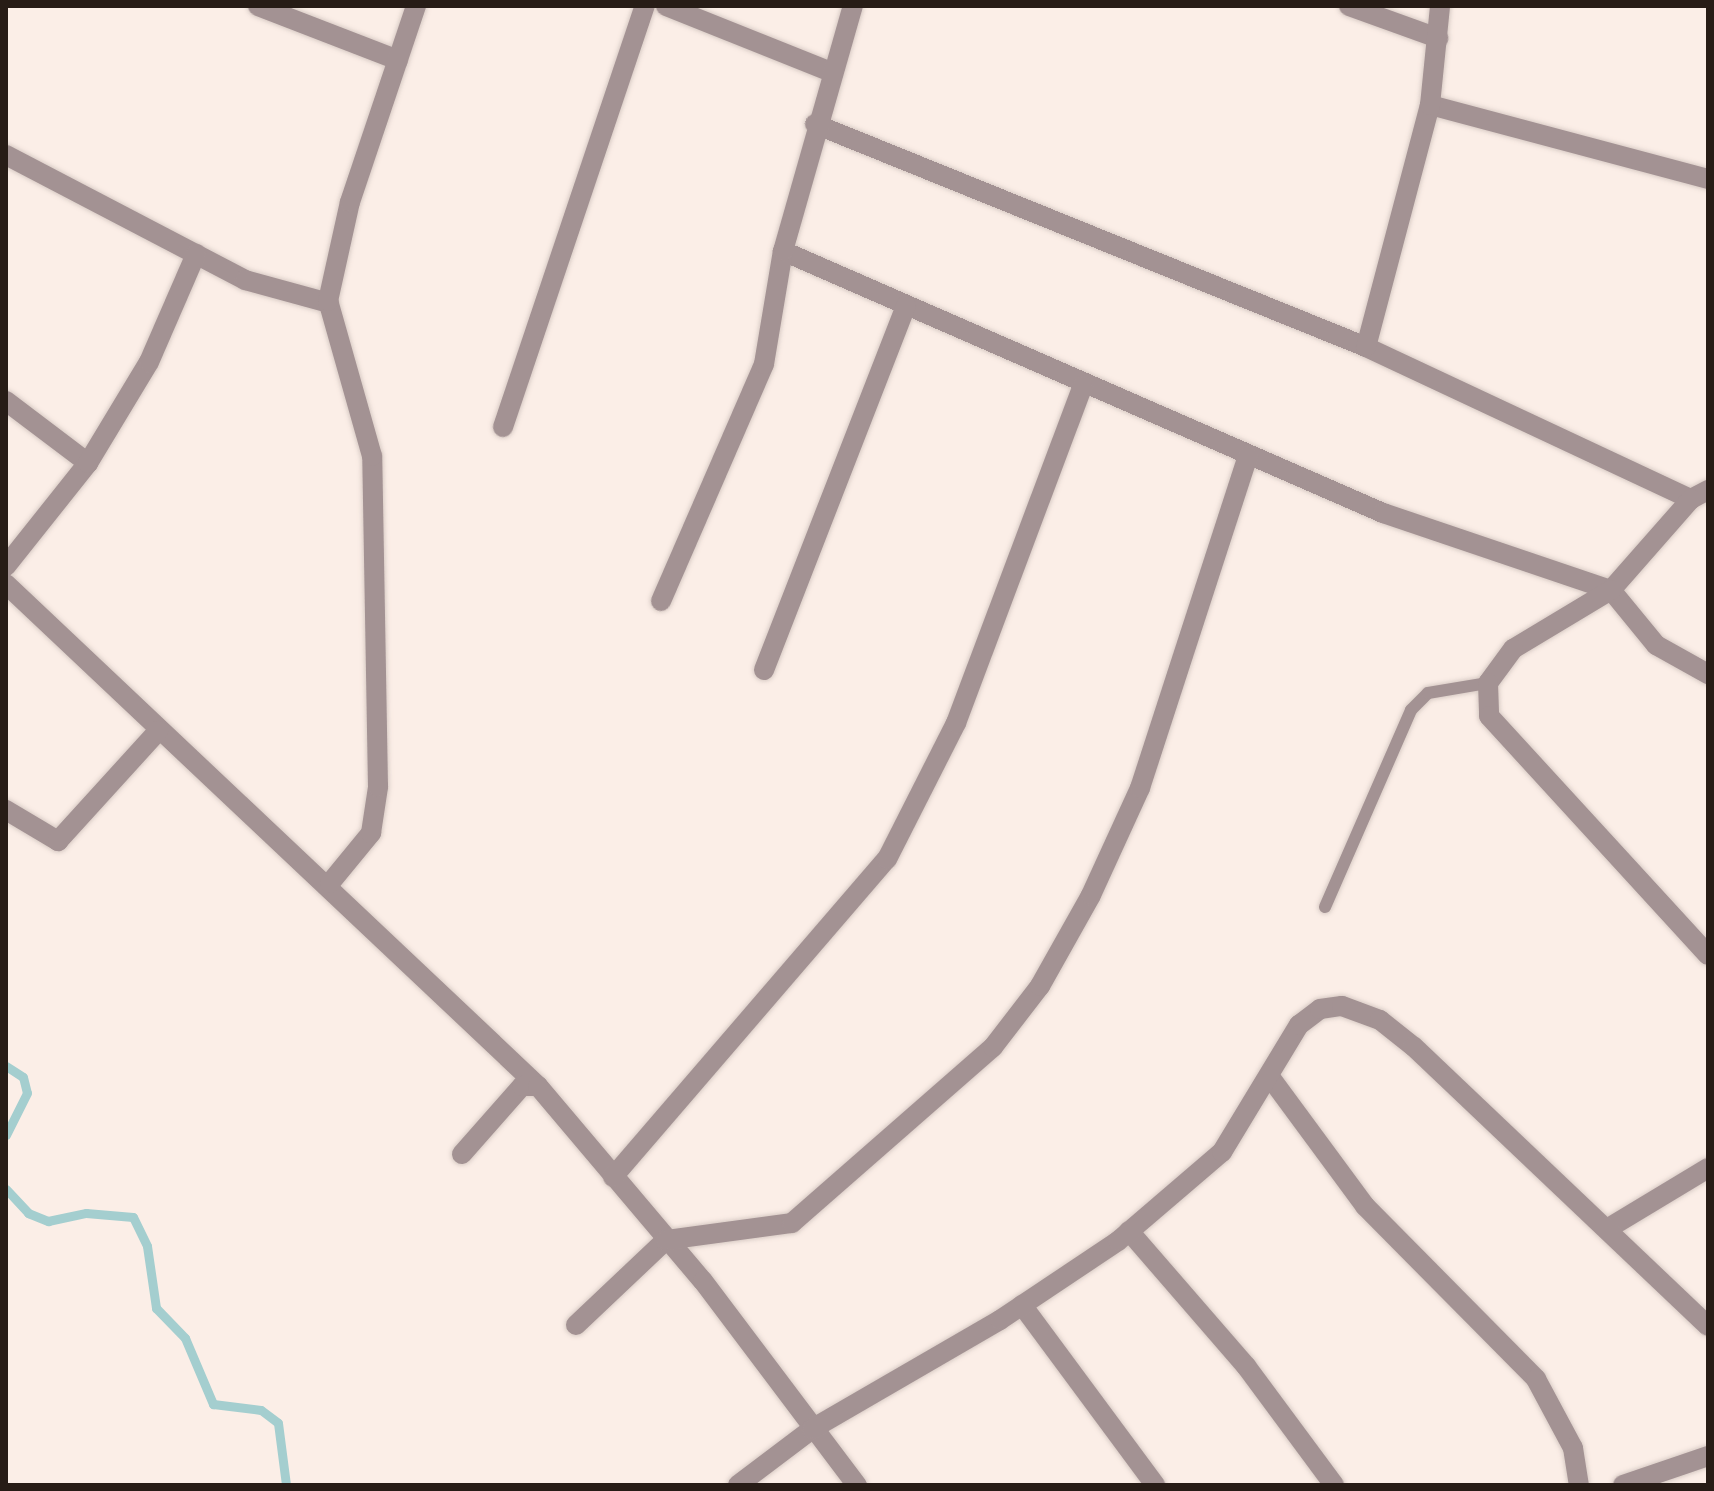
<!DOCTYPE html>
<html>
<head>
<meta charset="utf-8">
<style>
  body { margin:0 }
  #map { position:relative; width:1714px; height:1491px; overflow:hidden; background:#fbeee7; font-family:"PT Sans",sans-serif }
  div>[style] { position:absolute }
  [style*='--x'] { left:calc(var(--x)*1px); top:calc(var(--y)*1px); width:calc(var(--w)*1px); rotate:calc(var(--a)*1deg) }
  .stream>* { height:9px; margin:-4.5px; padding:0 4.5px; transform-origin:4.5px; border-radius:4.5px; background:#a4cecf }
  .roads { filter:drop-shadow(0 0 2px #d9ccc6) drop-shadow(0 0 2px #d9ccc6) }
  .service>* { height:12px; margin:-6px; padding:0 6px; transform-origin:6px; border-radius:6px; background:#a39293 }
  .minor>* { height:20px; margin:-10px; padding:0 10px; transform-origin:10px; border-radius:10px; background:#a39293 }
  span { translate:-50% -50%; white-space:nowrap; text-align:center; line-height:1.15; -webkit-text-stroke:7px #fbeee7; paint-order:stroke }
  .frame { position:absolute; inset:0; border:8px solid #271c16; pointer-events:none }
</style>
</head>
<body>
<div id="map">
  <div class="stream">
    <div style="--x:6;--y:1066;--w:20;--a:33"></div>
    <div style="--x:23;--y:1077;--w:16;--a:76"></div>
    <div style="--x:27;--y:1093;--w:47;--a:116.6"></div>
    <div style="--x:6;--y:1189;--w:33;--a:47"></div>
    <div style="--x:28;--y:1213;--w:22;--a:22"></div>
    <div style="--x:48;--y:1221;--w:39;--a:-12"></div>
    <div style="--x:86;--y:1213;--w:47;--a:4.9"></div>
    <div style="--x:133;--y:1217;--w:32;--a:64"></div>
    <div style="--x:147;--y:1246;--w:63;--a:81.7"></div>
    <div style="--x:156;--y:1308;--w:42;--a:46"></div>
    <div style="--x:185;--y:1338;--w:72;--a:67"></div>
    <div style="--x:213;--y:1404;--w:48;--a:7.1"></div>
    <div style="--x:261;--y:1410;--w:21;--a:37"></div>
    <div style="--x:278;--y:1423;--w:63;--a:82.6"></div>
  </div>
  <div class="roads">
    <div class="service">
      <div style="--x:1325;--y:907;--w:215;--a:-66.4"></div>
      <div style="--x:1411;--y:710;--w:24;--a:-45"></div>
      <div style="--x:1428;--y:693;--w:61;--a:-9.5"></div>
    </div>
    <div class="minor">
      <div style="--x:258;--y:6;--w:150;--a:21.1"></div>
      <div style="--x:666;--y:6;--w:178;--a:21.8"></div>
      <div style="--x:1349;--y:6;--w:95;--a:19.8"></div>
      <div style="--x:1430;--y:105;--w:288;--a:14.9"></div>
      <div style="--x:815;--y:124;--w:594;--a:22.03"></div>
      <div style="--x:1366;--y:347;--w:359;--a:25.1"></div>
      <div style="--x:6;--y:155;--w:270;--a:27.6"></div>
      <div style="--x:245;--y:280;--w:87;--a:15.3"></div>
      <div style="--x:783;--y:251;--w:655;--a:23.59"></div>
      <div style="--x:1383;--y:513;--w:241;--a:18.7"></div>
      <div style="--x:1611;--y:590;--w:71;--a:50.7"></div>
      <div style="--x:1656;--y:645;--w:60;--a:29.1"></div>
      <div style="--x:1366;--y:347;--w:250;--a:-75.2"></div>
      <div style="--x:1430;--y:105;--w:100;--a:-84.2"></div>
      <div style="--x:6;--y:401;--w:103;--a:37.1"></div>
      <div style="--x:503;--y:427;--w:444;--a:-71.4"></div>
      <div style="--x:1708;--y:490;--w:19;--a:152"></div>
      <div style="--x:1691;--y:499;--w:121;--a:131.3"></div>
      <div style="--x:1611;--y:590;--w:114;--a:149"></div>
      <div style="--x:1513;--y:649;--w:42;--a:126.3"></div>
      <div style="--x:1488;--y:683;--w:33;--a:88"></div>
      <div style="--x:1489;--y:716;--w:324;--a:47.5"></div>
      <div style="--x:6;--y:566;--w:132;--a:-51.5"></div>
      <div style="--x:88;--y:463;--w:118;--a:-58.9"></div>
      <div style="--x:149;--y:362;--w:118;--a:-66.5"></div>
      <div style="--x:6;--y:584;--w:731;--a:43.34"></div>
      <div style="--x:661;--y:601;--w:258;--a:-66.5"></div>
      <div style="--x:764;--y:364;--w:115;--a:-80.5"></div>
      <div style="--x:783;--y:251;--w:255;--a:-74.1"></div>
      <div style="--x:764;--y:670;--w:391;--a:-68.7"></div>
      <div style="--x:6;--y:810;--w:61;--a:30.8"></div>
      <div style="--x:58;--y:841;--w:149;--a:-47.7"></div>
      <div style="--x:330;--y:883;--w:65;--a:-50.6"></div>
      <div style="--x:371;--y:833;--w:47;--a:-81.3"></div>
      <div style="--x:378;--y:787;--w:331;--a:-91"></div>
      <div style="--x:372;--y:456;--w:161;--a:-105.8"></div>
      <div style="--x:328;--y:301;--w:101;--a:-77.5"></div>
      <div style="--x:350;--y:202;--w:207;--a:-71.4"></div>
      <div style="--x:1270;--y:1077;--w:160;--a:53.6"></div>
      <div style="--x:1365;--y:1206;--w:243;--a:45.3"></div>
      <div style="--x:1536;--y:1379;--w:78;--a:61.8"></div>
      <div style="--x:1573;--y:1448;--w:37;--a:81"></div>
      <div style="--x:462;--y:1154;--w:91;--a:-48.6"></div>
      <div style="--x:522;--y:1086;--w:16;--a:0"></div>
      <div style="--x:538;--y:1086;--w:255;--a:49.8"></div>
      <div style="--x:703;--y:1281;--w:256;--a:53"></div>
      <div style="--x:613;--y:1177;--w:420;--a:-49.3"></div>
      <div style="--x:887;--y:859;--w:153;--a:-63.1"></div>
      <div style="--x:956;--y:723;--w:360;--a:-69.4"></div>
      <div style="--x:1607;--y:1229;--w:118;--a:-31.1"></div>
      <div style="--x:1129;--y:1231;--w:179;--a:49.1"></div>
      <div style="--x:1246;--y:1366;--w:148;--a:53.5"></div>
      <div style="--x:1022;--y:1305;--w:224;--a:53.5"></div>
      <div style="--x:576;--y:1325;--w:124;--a:-43.4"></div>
      <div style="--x:666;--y:1240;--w:127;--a:-7.7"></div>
      <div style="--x:792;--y:1223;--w:267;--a:-41.2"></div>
      <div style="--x:993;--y:1047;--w:77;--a:-52.4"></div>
      <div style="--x:1040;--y:986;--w:104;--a:-60.7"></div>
      <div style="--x:1091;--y:895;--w:118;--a:-65.4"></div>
      <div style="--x:1140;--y:788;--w:349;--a:-72"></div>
      <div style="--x:738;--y:1485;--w:93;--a:-37.1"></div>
      <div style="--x:812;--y:1429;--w:217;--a:-30.1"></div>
      <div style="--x:1000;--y:1320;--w:142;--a:-33.8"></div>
      <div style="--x:1118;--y:1241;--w:137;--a:-40.6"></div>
      <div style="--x:1222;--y:1152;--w:149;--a:-58.8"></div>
      <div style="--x:1299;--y:1025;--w:26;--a:-37"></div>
      <div style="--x:1320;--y:1009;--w:22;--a:-8"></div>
      <div style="--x:1342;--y:1006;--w:40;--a:20.2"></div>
      <div style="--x:1380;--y:1020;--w:43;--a:38.5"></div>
      <div style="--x:1414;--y:1047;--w:405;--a:43.5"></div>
      <div style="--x:1623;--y:1485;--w:90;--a:-18.8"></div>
    </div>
  </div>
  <div class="frame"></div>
</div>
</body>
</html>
